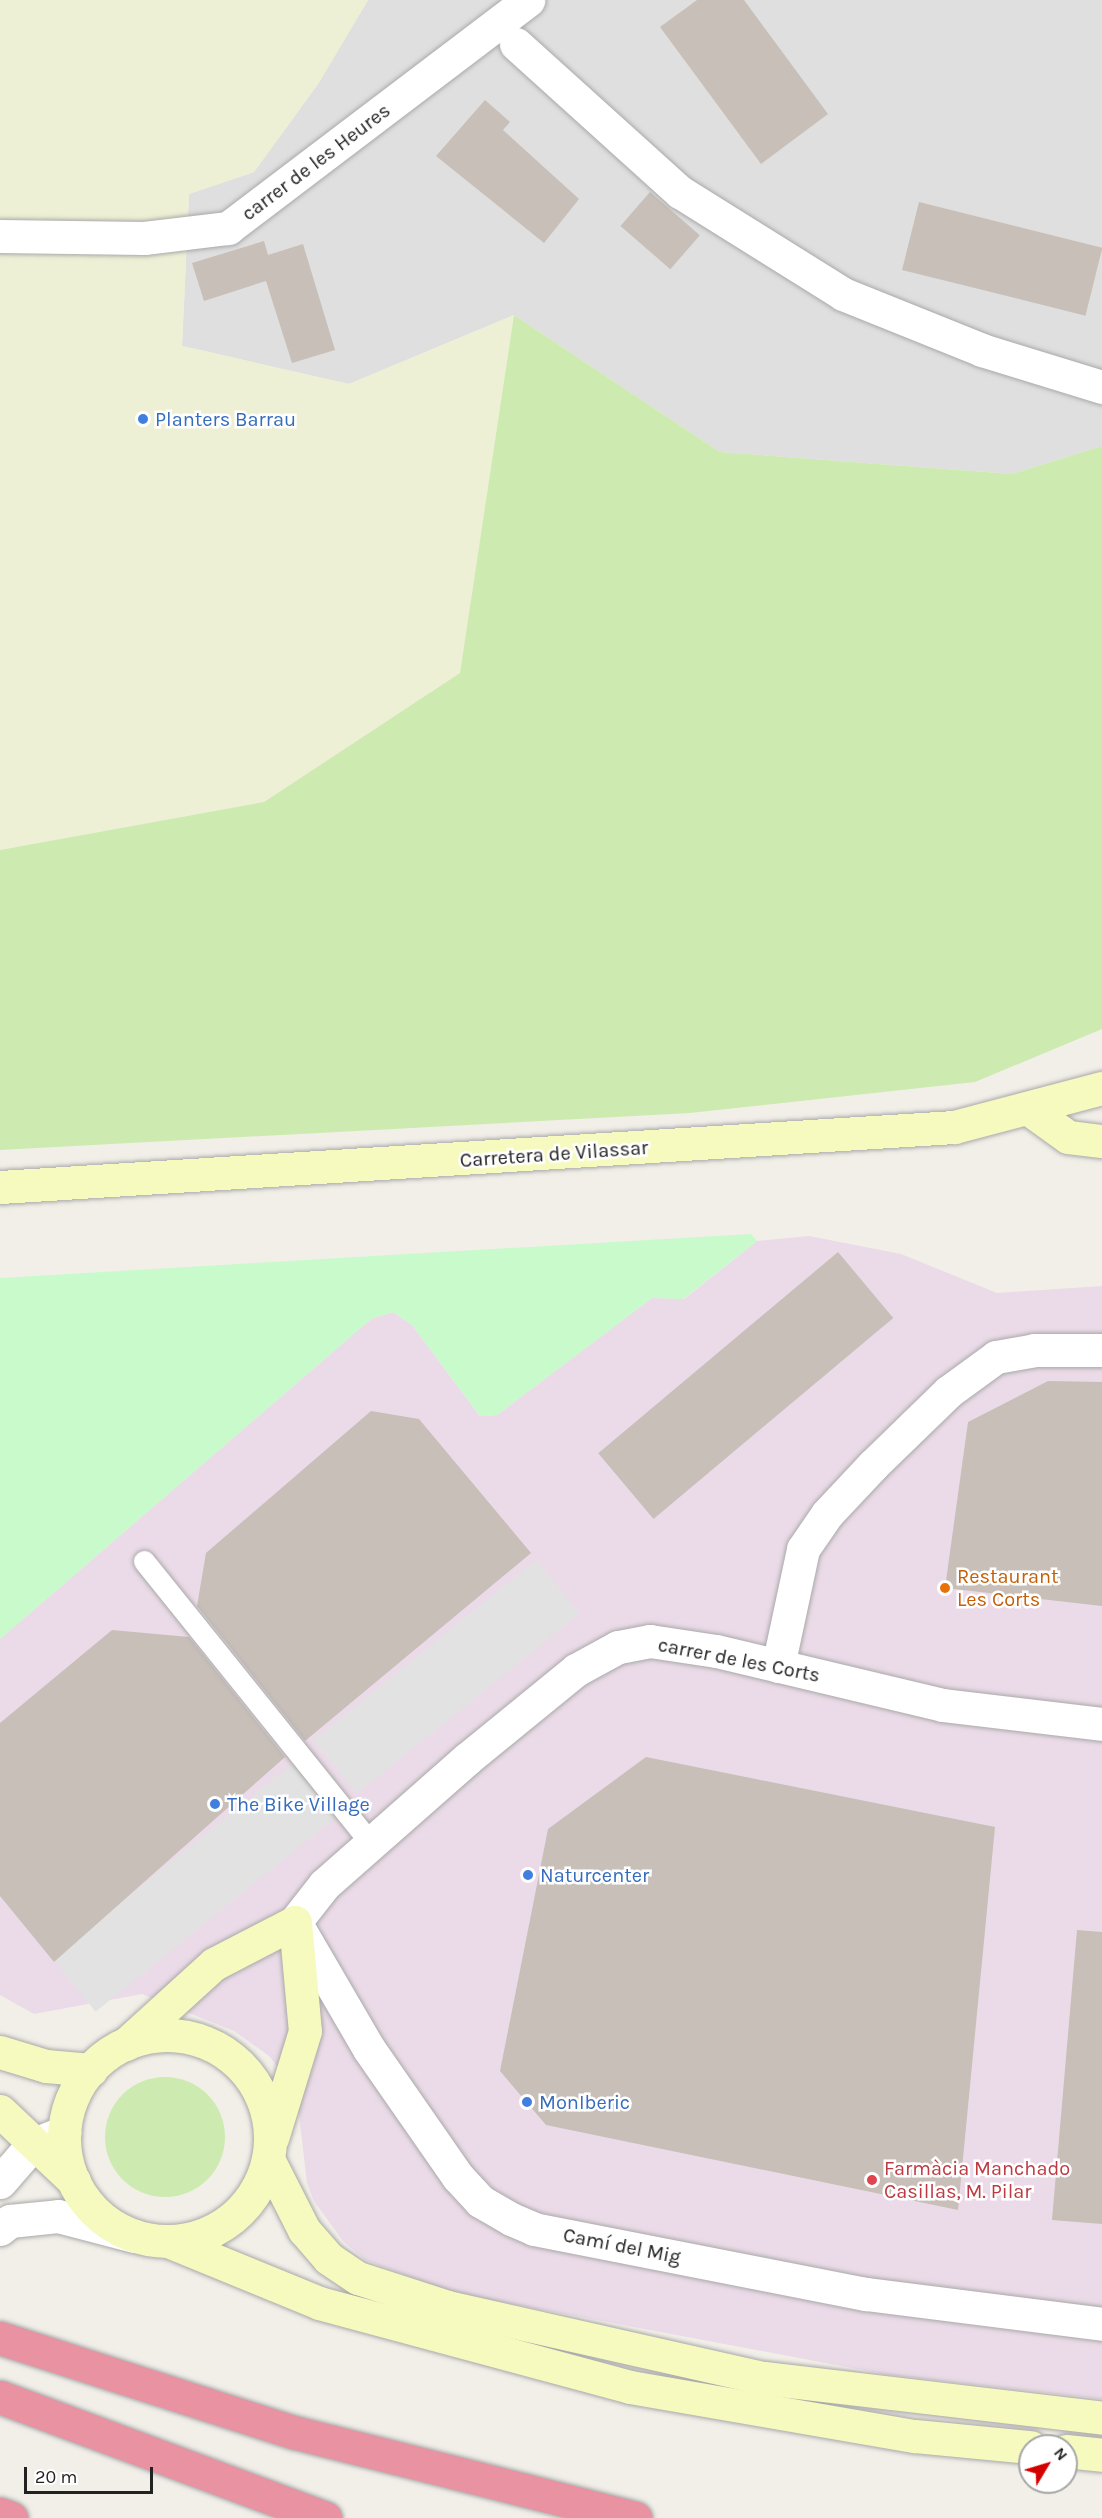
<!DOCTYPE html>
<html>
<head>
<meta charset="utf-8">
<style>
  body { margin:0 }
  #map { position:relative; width:1102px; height:2518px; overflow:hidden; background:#f2efe9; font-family:Karla,sans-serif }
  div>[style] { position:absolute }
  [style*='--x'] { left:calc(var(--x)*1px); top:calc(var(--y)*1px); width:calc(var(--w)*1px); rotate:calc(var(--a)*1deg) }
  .residential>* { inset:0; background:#e0dfdf }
  .industrial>* { inset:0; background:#ebdbe8 }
  .farmland>* { inset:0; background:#eef0d5 }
  .grass>* { inset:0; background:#cdebb0 }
  .round { border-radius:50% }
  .park>* { inset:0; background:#c8facc }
  .parking>* { inset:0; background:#e2e2e2; transform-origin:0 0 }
  .building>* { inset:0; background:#c7bfb8; transform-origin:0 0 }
  .roads { filter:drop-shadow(0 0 2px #a9a9a9) drop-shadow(0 0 2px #a9a9a9) }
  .lane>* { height:21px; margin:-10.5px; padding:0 10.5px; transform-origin:10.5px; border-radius:10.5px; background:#fff }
  .street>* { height:33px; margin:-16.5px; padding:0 16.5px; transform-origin:16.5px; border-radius:16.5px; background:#fff }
  .secondary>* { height:33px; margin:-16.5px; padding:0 16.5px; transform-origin:16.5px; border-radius:16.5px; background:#f7fabf }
  .secondary>.ring { margin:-16.5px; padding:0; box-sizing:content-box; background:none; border:33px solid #f7fabf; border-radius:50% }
  .highway>* { height:33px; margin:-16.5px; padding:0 16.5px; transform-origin:16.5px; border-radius:16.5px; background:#e892a2 }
  .dots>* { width:16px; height:16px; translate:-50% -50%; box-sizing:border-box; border:3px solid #fff; border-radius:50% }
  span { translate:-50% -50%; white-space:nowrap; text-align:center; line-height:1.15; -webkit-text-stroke:5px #fff; paint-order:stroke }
  .street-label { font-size:20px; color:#222 }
  .shop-label { font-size:20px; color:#366cbe }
  .left { translate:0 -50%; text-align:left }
  .food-label { font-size:20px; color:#c56008 }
  .health-label { font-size:20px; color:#be3a42 }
  .north { position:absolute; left:1018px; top:2434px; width:60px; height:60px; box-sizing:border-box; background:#fff; border:2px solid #a7a7a7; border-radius:50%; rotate:52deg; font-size:16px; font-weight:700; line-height:24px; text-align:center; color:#222 }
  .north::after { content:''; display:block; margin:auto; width:21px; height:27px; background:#d40000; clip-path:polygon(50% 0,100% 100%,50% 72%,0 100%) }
  .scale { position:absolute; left:24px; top:2467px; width:129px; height:27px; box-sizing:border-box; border:3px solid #222; border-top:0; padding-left:8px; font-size:18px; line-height:21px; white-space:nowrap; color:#222; -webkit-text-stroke:4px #fff; paint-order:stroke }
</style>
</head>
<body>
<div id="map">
  <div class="residential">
    <div style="clip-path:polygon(368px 0,1102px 0,1102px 446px,1012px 474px,720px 452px,514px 315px,349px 384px,182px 346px,189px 194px,254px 172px,318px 84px)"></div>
  </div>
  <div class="industrial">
    <div style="clip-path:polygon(809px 1236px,901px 1254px,997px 1293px,1102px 1286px,1102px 2399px,889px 2375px,454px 2293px,365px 2260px,343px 2241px,314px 2201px,307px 2183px,296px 2090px,269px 2056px,234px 2031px,142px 1994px,34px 2014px,0 1995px,0 1639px,371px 1319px,393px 1312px,412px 1325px,480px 1416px,497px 1415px,652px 1298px,684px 1299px,757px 1241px)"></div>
  </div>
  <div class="farmland">
    <div style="clip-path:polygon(0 0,368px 0,318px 84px,254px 172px,189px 194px,182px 346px,349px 384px,514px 315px,460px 673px,264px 802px,0 850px)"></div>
  </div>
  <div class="grass">
    <div style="clip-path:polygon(514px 315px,720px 452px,1012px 474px,1102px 446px,1102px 1029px,975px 1082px,690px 1113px,0 1150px,0 850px,264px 802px,460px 673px)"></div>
    <div class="round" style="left:105px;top:2077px;width:120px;height:120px"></div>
  </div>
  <div class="park">
    <div style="clip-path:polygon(751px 1234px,757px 1241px,683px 1299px,652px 1298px,497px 1415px,480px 1416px,412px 1325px,393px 1312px,371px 1319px,0 1639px,0 1278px)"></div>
  </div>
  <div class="parking">
    <div style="left:536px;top:1560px;width:69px;height:286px;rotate:51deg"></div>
    <div style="left:293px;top:1763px;width:69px;height:310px;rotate:51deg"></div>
  </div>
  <div class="building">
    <div style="clip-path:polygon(697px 0,744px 0,828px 114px,761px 164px,660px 27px)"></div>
    <div style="clip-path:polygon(485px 100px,510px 122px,503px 130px,579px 199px,544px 243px,436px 156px)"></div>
    <div style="left:650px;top:192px;width:66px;height:45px;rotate:41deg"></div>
    <div style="left:919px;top:202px;width:189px;height:70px;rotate:14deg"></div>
    <div style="clip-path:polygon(264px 241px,268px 255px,303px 244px,335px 350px,292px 363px,266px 281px,204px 301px,192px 263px)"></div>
    <div style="left:838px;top:1252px;width:86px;height:313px;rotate:50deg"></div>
    <div style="clip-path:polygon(1048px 1381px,1102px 1382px,1102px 1606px,945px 1588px,968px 1422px)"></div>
    <div style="clip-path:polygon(371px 1411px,419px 1419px,531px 1553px,305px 1741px,197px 1606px,206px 1553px)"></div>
    <div style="clip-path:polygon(112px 1630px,189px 1637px,285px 1757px,54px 1962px,0 1896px,0 1723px)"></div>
    <div style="clip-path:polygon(646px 1757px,995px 1827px,958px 2210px,546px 2125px,500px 2071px,548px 1829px)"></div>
    <div style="clip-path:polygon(1077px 1930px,1102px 1932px,1102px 2224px,1052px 2220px)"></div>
  </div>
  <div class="roads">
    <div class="lane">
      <div style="--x:144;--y:1561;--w:362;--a:51.2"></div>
    </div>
    <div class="street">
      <div style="--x:516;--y:44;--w:221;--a:42.1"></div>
      <div style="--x:680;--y:192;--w:192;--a:32"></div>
      <div style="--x:843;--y:294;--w:150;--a:21.9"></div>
      <div style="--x:982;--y:350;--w:126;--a:17.1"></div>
      <div style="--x:0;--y:236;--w:144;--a:0.8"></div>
      <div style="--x:144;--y:238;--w:85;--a:-6.8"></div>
      <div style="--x:228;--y:228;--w:377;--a:-37.2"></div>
      <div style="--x:778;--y:1666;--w:120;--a:-77.9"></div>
      <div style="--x:803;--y:1549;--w:42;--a:-55.6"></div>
      <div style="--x:827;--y:1514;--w:67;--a:-46.8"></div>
      <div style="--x:873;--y:1465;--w:105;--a:-44.2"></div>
      <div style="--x:948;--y:1392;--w:59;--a:-36.1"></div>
      <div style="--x:996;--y:1357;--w:39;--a:-10"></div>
      <div style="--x:1034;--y:1350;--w:68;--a:0"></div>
      <div style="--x:1102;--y:1724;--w:160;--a:-173.2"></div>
      <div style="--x:943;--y:1705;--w:233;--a:-166.6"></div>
      <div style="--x:716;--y:1651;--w:67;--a:-171.4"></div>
      <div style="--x:650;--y:1641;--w:33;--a:169"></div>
      <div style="--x:618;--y:1647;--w:48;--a:151.3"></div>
      <div style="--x:576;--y:1670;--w:139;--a:140.8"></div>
      <div style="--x:468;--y:1758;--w:192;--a:138.6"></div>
      <div style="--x:324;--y:1885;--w:47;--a:128.1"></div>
      <div style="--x:295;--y:1922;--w:147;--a:59.8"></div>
      <div style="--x:369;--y:2049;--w:156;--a:55.2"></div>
      <div style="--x:458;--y:2177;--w:33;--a:47"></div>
      <div style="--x:480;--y:2201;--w:36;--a:30"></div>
      <div style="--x:511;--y:2219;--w:25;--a:23"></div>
      <div style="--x:534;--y:2229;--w:338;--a:11.1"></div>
      <div style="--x:866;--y:2294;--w:238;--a:7.2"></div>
      <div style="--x:0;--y:2182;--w:49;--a:-49.1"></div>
      <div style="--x:32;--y:2145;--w:35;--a:-22"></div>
      <div style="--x:0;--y:2229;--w:13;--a:-39"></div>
      <div style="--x:10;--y:2221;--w:48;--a:-5.9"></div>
      <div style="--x:58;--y:2216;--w:79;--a:14.7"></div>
    </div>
    <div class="secondary">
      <div style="--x:1029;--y:1109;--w:48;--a:35.7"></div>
      <div style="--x:1068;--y:1137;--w:34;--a:7"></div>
      <div style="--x:0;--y:1187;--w:956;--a:-3.6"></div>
      <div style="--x:954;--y:1127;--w:153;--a:-14.8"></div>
      <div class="ring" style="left:64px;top:2035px;width:173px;height:173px"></div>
      <div style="--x:126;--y:2044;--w:119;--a:-42.3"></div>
      <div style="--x:214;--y:1964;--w:91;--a:-27.4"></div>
      <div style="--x:295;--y:1922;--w:109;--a:84.8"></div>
      <div style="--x:305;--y:2031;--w:112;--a:107.1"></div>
      <div style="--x:0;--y:2052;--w:48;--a:16.9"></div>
      <div style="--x:46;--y:2066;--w:45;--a:5.1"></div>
      <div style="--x:0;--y:2111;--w:102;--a:43.4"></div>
      <div style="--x:268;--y:2159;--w:80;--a:63.1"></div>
      <div style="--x:304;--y:2230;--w:37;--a:49"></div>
      <div style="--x:328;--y:2258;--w:36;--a:34"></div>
      <div style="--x:358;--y:2278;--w:95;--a:17.9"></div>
      <div style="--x:448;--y:2307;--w:324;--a:12.7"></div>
      <div style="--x:764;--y:2378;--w:340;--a:6.7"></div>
      <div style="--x:168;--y:2241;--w:163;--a:22.3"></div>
      <div style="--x:319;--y:2303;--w:322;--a:15.1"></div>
      <div style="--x:630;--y:2387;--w:289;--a:9.8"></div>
      <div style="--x:915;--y:2436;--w:116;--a:5.5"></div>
      <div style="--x:1066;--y:2451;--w:36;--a:6"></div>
    </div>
    <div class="highway">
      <div style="--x:0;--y:2338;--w:308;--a:17.8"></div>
      <div style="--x:293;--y:2432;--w:353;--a:14.1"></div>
      <div style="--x:0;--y:2397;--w:347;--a:20.4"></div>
      <div style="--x:0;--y:2514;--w:12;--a:20"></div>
    </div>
  </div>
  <div class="dots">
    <div style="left:143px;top:419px;background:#3f7fe0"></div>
    <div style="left:945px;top:1588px;background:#e8710a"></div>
    <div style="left:215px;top:1804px;background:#3f7fe0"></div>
    <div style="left:528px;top:1875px;background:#3f7fe0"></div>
    <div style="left:527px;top:2102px;background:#3f7fe0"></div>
    <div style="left:872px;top:2180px;background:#e0444e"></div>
  </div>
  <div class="street-label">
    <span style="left:316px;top:162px;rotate:-37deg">carrer de les Heures</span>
    <span style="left:554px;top:1154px;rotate:-4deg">Carretera de Vilassar</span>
    <span style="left:739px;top:1660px;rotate:11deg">carrer de les Corts</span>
    <span style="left:622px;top:2246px;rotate:11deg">Camí del Mig</span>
  </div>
  <div class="shop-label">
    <span class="left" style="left:155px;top:419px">Planters Barrau</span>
    <span class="left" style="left:227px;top:1804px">The Bike Village</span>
    <span class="left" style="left:540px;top:1875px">Naturcenter</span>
    <span class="left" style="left:539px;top:2102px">MonIberic</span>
  </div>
  <div class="food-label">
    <span class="left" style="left:957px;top:1588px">Restaurant<br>Les Corts</span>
  </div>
  <div class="health-label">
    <span class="left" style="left:884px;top:2180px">Farmàcia Manchado<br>Casillas, M. Pilar</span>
  </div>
  <div class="north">N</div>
  <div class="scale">20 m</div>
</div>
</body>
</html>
